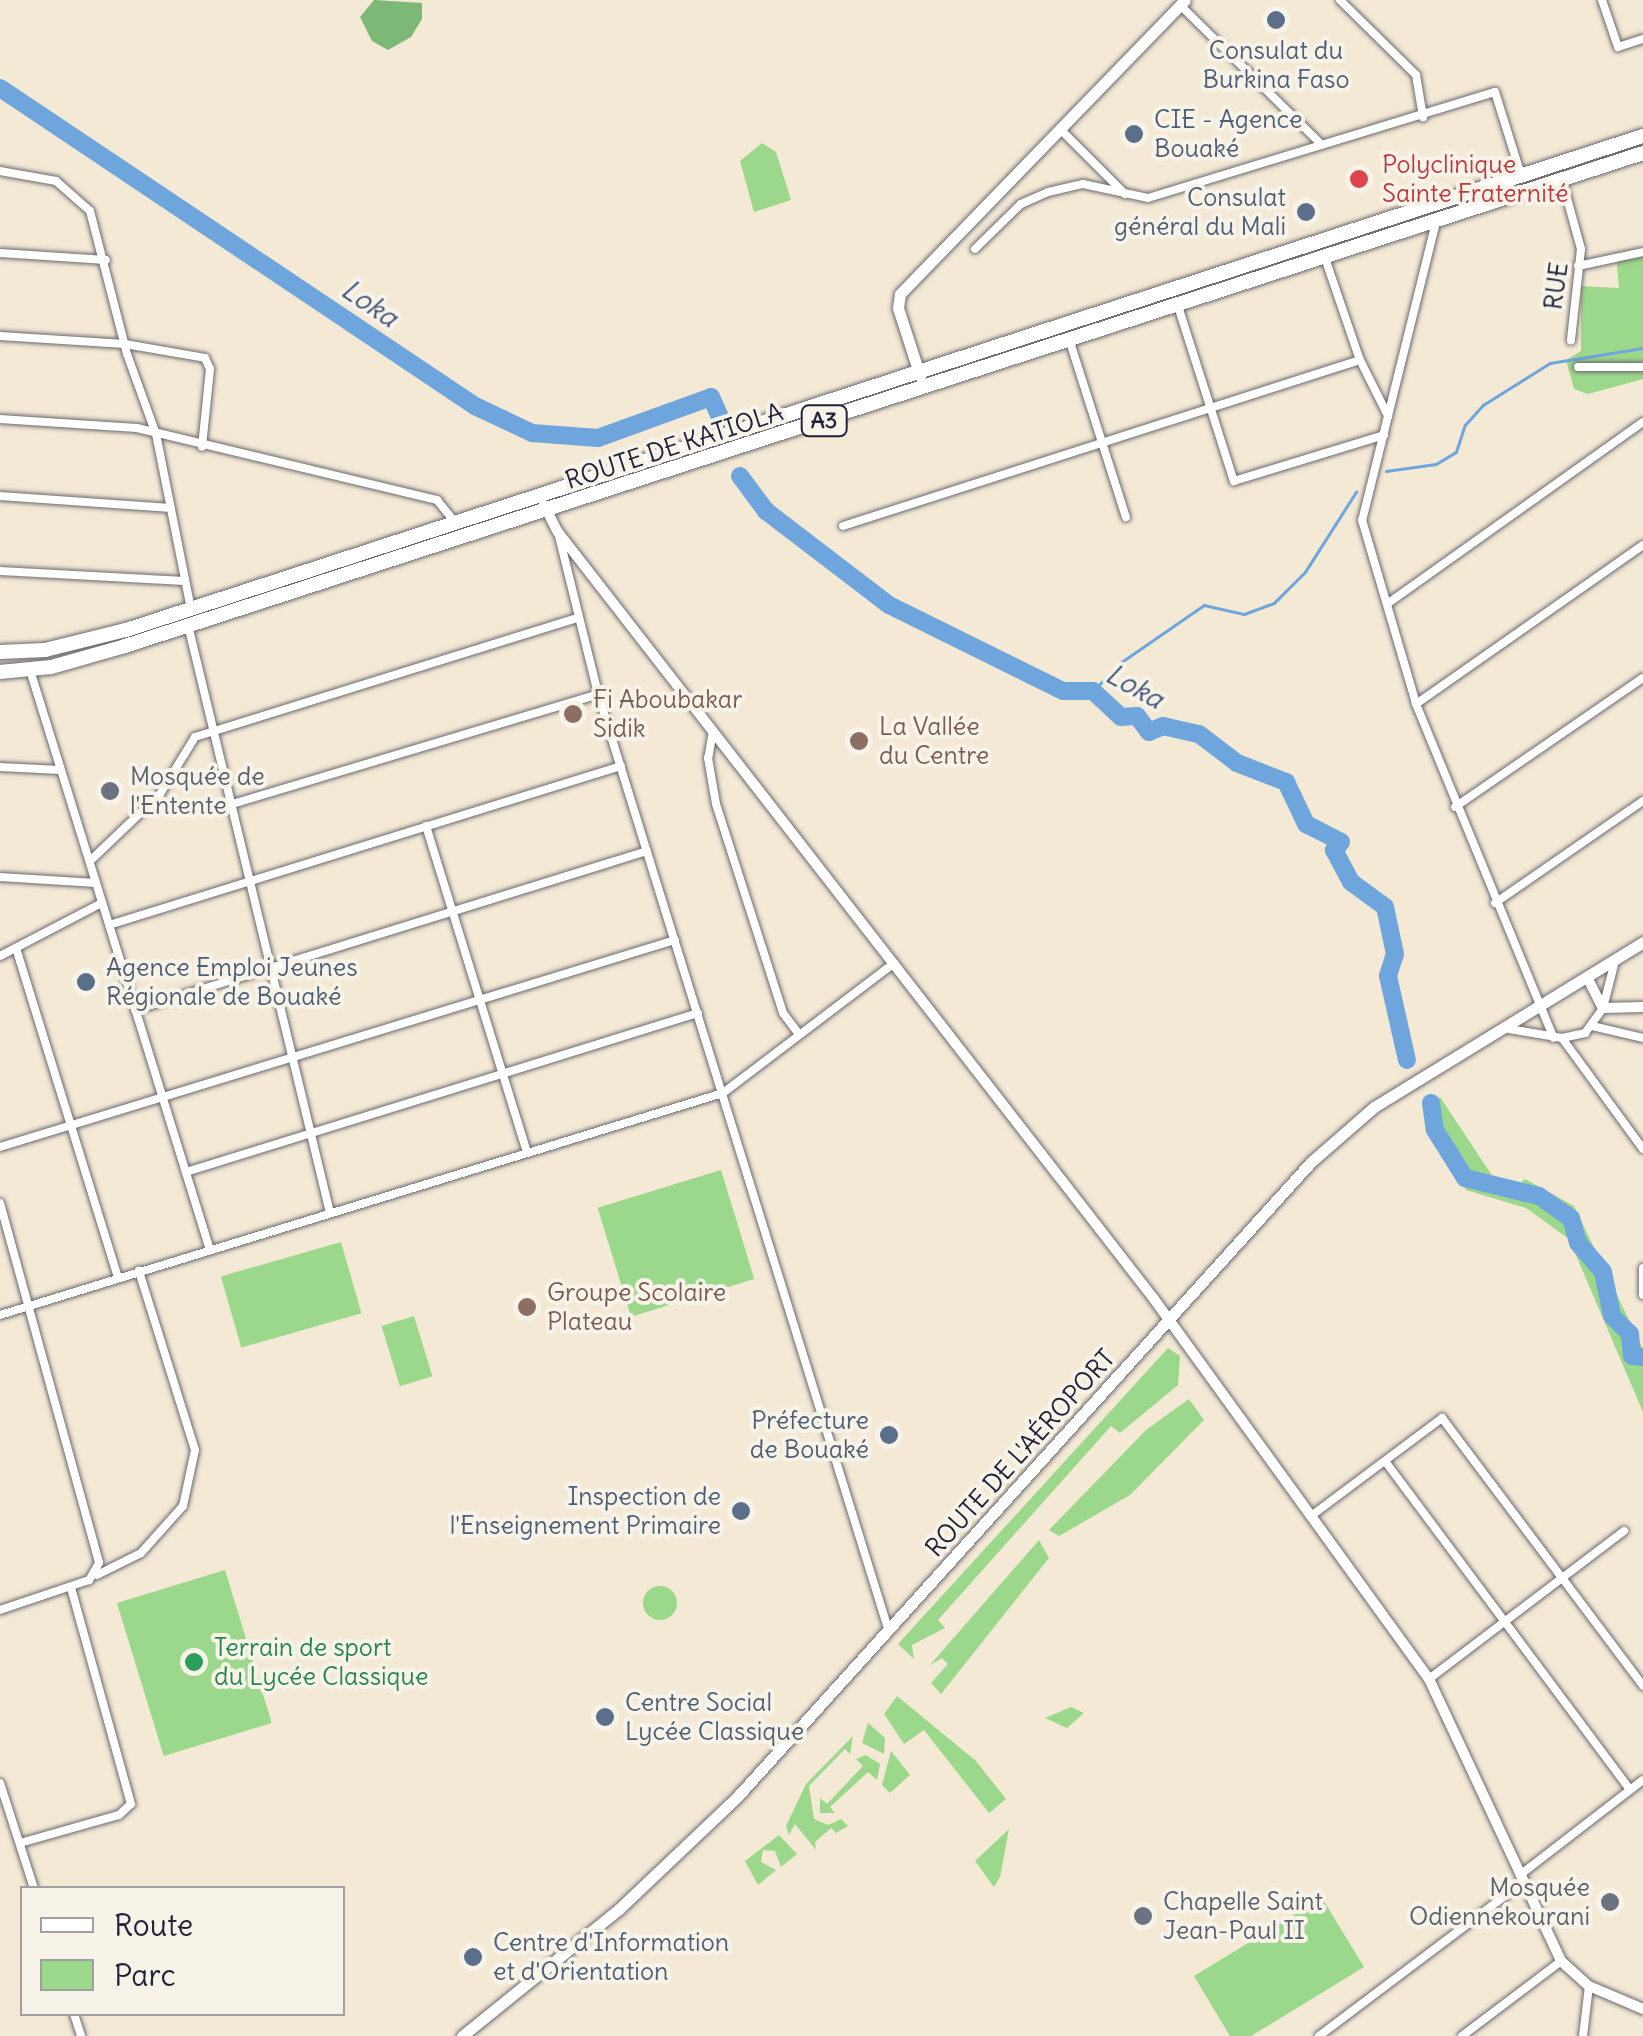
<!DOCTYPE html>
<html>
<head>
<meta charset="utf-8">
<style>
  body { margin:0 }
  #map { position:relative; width:1643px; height:2036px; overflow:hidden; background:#f3e9d4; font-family:Delius,sans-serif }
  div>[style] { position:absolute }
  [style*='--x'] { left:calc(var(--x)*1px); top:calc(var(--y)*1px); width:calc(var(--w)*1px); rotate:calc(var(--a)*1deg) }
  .green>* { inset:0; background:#9cd88b; transform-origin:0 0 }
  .round { border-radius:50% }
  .forest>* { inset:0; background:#7db877 }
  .stream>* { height:2.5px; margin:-1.25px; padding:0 1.25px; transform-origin:1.25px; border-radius:1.25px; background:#6fa5dd }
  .river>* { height:18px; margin:-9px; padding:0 9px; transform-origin:9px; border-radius:9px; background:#6fa5dd }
  .roads { filter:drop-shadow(0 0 2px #6b6871) drop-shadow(0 0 2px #6b6871) }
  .minor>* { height:8px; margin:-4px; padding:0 4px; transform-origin:4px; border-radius:4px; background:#fff }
  .tertiary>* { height:10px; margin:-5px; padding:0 5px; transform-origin:5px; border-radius:5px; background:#fff }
  .secondary>* { height:11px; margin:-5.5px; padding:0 5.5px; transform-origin:5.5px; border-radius:5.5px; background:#fff }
  .trunk>* { height:14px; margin:-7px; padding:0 7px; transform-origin:7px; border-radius:7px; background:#fff }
  .dots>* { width:28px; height:28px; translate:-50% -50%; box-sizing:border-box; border:5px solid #f7f3e8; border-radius:50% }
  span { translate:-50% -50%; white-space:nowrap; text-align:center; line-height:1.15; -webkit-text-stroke:8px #f7f3e8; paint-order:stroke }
  .shield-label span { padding:2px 8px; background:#f7f3e8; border:2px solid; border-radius:8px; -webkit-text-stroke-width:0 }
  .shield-label { font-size:22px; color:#22223b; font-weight:700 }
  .service-label { font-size:25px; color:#4e5e75 }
  .left { translate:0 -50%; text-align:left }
  .right { translate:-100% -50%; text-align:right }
  .health-label { font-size:25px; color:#be3a42 }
  .street-label { font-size:25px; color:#22223b }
  .education-label { font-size:25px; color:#785e54 }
  .worship-label { font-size:25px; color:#5b616d }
  .leisure-label { font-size:25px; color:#27864d }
  .water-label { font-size:28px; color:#41567c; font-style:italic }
  .legend { position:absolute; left:20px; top:1886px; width:325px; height:130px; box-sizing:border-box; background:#f7f3e8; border:2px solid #a29fa3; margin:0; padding:12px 18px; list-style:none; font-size:30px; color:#22223b }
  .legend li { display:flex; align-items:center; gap:20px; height:50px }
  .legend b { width:50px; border:2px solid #a29fa3 }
</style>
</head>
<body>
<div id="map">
  <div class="green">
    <div style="clip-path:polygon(762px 143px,776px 152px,791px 200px,754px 212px,740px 161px)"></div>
    <div style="clip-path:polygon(1616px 254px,1643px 254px,1643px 379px,1588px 394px,1574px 389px,1566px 360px,1581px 351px,1581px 286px,1619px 288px)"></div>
    <div style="clip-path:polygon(1440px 1097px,1493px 1177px,1518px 1185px,1525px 1179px,1574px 1206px,1643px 1349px,1643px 1412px,1569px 1239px,1526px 1208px,1466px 1190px,1423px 1107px)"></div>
    <div style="left:721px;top:1170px;width:114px;height:129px;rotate:73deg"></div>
    <div style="left:341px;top:1242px;width:74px;height:125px;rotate:74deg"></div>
    <div style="left:414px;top:1316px;width:63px;height:34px;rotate:73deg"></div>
    <div style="clip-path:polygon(1168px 1348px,1180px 1356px,1178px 1385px,1120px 1433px,1111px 1426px,938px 1620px,945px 1628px,912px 1645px,914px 1659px,898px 1644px)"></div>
    <div style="clip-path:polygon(1189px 1399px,1204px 1420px,1130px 1495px,1059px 1536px,1049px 1530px,1146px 1430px)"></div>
    <div style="clip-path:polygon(1039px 1540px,1049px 1558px,941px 1694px,931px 1683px,948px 1664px,942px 1658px,930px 1665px)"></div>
    <div style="left:225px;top:1570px;width:160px;height:113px;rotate:73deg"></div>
    <div class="round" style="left:643px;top:1586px;width:34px;height:34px"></div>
    <div style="clip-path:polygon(897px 1696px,976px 1761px,1006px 1799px,989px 1813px,924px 1730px,904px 1744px,884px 1714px)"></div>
    <div style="clip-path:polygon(1071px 1707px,1084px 1713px,1067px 1728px,1045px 1718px)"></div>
    <div style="clip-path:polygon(868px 1723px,885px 1738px,884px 1754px,862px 1743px)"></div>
    <div style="clip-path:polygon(853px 1736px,850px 1754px,845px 1749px,809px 1786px,814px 1819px,828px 1825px,841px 1819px,848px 1826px,836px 1833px,831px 1828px,815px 1842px,816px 1850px,795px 1824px,789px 1835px,786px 1826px,806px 1784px)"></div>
    <div style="clip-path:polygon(891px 1751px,910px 1775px,890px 1793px,882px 1785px)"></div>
    <div style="clip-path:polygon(866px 1755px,880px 1764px,877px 1780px,868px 1772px,830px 1807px,835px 1813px,820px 1813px,820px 1798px,827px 1804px,863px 1766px,856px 1759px)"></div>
    <div style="clip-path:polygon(1009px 1829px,1000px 1877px,994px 1887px,975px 1861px)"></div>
    <div style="clip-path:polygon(779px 1835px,797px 1854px,781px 1867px,775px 1851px,763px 1850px,761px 1862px,776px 1870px,758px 1885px,745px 1861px)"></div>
    <div style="clip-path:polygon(1322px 1898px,1364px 1967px,1251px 2036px,1230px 2036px,1194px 1976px)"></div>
  </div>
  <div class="forest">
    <div style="clip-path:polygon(374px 0,422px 3px,422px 19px,411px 37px,388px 50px,372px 41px,360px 17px)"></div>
  </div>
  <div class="stream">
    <div style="--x:1386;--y:471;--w:50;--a:-8"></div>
    <div style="--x:1436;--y:464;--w:23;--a:-31"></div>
    <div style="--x:1456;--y:452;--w:28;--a:-72"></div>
    <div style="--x:1465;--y:425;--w:27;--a:-48"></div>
    <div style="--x:1483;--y:405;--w:79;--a:-32.1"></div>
    <div style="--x:1550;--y:363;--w:94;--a:-9.2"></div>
    <div style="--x:1093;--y:691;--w:39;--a:-46"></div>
    <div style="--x:1120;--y:663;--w:102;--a:-34.6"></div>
    <div style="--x:1204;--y:605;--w:41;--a:12.7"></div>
    <div style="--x:1244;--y:614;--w:32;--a:-20"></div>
    <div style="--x:1274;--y:603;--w:44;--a:-45"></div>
    <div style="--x:1305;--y:572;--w:95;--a:-57.5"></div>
  </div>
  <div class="river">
    <div style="--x:0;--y:88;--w:572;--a:33.8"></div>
    <div style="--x:475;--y:406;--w:63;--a:25.3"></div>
    <div style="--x:532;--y:433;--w:66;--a:4.3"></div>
    <div style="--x:598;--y:438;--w:120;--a:-19.9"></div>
    <div style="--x:711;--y:397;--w:32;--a:66"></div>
    <div style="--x:740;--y:476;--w:44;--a:53.4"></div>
    <div style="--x:766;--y:511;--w:155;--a:37.4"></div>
    <div style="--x:889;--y:605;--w:194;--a:26.3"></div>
    <div style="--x:1063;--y:691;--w:30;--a:0"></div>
    <div style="--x:1093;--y:691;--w:38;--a:43"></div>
    <div style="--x:1121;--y:717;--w:16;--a:-4"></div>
    <div style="--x:1137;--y:716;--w:20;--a:53"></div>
    <div style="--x:1149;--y:732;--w:15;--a:-23"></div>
    <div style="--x:1163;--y:726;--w:37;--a:13"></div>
    <div style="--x:1199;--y:734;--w:48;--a:37.3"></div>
    <div style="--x:1237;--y:763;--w:53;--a:21.2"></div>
    <div style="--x:1286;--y:782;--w:47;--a:64.5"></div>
    <div style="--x:1306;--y:824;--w:39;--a:27"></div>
    <div style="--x:1341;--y:842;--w:11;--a:131"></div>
    <div style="--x:1334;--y:850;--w:36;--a:62"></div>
    <div style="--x:1351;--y:882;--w:42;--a:36.3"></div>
    <div style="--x:1385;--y:907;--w:48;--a:78"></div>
    <div style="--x:1395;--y:954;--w:23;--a:108"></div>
    <div style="--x:1388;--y:976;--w:86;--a:77.3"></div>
    <div style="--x:1431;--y:1103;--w:27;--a:82"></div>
    <div style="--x:1435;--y:1130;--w:57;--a:58"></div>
    <div style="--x:1465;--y:1178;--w:76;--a:13.7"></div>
    <div style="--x:1539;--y:1196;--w:39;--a:35"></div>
    <div style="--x:1571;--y:1218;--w:26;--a:74"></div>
    <div style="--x:1578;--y:1243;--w:38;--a:49"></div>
    <div style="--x:1603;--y:1272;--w:45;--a:78.4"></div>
    <div style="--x:1612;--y:1316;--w:25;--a:45"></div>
    <div style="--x:1630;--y:1334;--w:22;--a:85"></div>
    <div style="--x:1632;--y:1356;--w:11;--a:5"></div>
  </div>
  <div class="roads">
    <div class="minor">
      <div style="--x:1340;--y:0;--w:107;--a:44.6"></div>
      <div style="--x:1416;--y:75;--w:43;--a:80.5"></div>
      <div style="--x:1602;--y:0;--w:50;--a:71.2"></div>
      <div style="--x:1618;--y:47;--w:26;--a:-18"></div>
      <div style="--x:1180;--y:5;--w:199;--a:44.6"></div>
      <div style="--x:1060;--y:129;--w:92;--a:45"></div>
      <div style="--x:0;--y:171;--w:57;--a:10.1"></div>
      <div style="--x:56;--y:181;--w:45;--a:41.4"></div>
      <div style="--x:90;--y:211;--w:148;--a:75.5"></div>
      <div style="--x:127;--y:354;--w:85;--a:70.1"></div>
      <div style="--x:156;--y:434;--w:178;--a:78.7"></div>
      <div style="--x:1562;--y:180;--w:72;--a:74.6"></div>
      <div style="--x:1581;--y:249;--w:92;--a:96.3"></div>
      <div style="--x:1436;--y:222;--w:307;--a:103.9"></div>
      <div style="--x:1362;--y:520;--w:192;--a:73.6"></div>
      <div style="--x:1416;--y:704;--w:361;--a:67.6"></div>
      <div style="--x:975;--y:249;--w:64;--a:-44.4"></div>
      <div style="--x:1021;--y:204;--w:30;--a:-24"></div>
      <div style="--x:1048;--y:192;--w:36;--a:-13"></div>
      <div style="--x:1083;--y:184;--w:66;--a:12.2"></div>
      <div style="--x:1148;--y:198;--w:363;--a:-17"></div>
      <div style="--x:1495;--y:92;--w:87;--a:72.6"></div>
      <div style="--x:0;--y:253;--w:106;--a:3.8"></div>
      <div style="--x:1325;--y:258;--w:108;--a:71.1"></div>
      <div style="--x:1360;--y:360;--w:63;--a:63.4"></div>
      <div style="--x:1578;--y:266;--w:66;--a:-12.2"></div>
      <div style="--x:1178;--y:306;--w:184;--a:72.3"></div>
      <div style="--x:1234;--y:481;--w:157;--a:-17"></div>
      <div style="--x:0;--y:336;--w:125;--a:3.7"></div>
      <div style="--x:125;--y:344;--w:81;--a:9.9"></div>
      <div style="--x:205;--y:358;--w:12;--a:66"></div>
      <div style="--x:210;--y:369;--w:78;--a:95.9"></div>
      <div style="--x:1070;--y:342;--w:184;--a:72.3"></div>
      <div style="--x:1578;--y:367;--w:65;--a:0"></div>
      <div style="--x:0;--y:419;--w:137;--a:3.8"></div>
      <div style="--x:137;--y:428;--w:309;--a:13.5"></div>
      <div style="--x:437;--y:500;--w:28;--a:51"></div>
      <div style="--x:0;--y:496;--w:171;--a:4"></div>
      <div style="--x:843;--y:526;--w:543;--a:-17.8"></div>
      <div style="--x:559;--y:536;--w:163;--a:76.1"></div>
      <div style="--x:598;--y:694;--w:982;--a:72.76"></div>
      <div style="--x:0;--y:571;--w:185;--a:3.1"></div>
      <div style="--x:1387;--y:604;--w:314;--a:-35.4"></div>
      <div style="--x:188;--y:625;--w:605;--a:76.42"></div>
      <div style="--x:30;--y:670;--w:607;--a:72.76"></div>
      <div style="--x:1416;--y:704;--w:277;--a:-35"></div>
      <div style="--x:713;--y:731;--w:27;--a:100"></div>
      <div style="--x:708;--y:758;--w:47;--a:80.1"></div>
      <div style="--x:716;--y:804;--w:219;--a:72.2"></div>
      <div style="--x:783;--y:1013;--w:26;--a:53"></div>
      <div style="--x:0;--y:767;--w:60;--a:2.9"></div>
      <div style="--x:229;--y:805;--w:385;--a:-16.7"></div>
      <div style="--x:1455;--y:807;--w:228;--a:-34.5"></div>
      <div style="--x:426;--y:826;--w:342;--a:72.8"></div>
      <div style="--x:90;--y:861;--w:97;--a:-43.7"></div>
      <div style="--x:160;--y:794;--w:67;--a:-58.4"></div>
      <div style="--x:195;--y:737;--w:399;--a:-17.3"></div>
      <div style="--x:0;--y:877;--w:96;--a:3.6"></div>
      <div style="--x:1495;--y:903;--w:180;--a:-34.6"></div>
      <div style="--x:109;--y:925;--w:536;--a:-17.25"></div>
      <div style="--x:16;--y:948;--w:345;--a:72.8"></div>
      <div style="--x:0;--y:956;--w:115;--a:-27.5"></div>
      <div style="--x:135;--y:1010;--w:536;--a:-17.25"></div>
      <div style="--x:1592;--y:1026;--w:52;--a:13.2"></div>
      <div style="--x:1509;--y:1029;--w:54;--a:9.6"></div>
      <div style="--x:1562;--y:1038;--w:24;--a:-12"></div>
      <div style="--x:1585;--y:1033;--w:31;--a:-54"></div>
      <div style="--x:1603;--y:1008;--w:49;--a:-75.7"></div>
      <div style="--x:1562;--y:1038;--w:137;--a:53.9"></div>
      <div style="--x:0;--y:1147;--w:706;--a:-17.05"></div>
      <div style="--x:186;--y:1172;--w:536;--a:-17.25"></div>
      <div style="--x:0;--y:1203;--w:373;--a:74.6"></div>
      <div style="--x:99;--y:1563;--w:20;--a:120"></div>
      <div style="--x:89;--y:1580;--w:94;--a:161.4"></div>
      <div style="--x:1643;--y:1268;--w:27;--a:90"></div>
      <div style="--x:0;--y:1315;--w:756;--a:-17.07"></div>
      <div style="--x:723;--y:1093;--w:215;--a:-37.2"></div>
      <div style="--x:1385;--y:1461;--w:410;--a:53.3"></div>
      <div style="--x:1311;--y:1516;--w:164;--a:-36.8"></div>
      <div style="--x:1442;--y:1418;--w:335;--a:53.1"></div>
      <div style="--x:97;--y:1575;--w:49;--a:-26.6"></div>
      <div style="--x:141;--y:1553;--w:63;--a:-48.2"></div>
      <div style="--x:183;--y:1506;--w:57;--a:-77.9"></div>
      <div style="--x:195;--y:1450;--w:188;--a:-107.4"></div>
      <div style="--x:1429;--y:1679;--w:245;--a:-37.2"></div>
      <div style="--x:0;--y:1783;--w:110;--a:72.1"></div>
      <div style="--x:20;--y:1843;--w:103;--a:-15.8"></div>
      <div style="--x:119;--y:1815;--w:16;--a:-43"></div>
      <div style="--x:131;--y:1804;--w:225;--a:-105.5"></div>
      <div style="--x:1520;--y:1875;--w:155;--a:-37.7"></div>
      <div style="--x:74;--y:2014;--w:23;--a:72"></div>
      <div style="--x:1319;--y:2036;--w:256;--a:-37"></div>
      <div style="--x:1462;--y:2036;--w:124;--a:-37.1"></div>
      <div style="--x:1583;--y:2036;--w:50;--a:-83.2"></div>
    </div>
    <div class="tertiary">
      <div style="--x:544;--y:505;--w:30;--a:63"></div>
      <div style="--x:558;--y:532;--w:971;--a:52.15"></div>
      <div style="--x:1154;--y:1299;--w:469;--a:54.1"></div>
      <div style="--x:1429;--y:1679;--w:311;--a:64.9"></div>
      <div style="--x:1561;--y:1961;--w:38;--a:42"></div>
      <div style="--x:1589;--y:1986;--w:59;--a:23.1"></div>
      <div style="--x:1588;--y:979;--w:33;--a:63"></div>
      <div style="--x:1603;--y:1008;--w:40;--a:-1.4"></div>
    </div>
    <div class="secondary">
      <div style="--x:920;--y:376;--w:71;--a:-107.9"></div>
      <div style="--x:898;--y:308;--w:14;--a:-82"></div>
      <div style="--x:900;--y:294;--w:409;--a:-45.9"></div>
      <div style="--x:462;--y:2036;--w:202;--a:-39"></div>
      <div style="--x:619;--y:1909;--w:163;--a:-43.5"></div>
      <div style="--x:737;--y:1797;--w:856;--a:-47.89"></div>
      <div style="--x:1311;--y:1162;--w:84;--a:-41.1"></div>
      <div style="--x:1374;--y:1107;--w:316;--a:-31.5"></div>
    </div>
    <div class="trunk">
      <div style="--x:0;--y:652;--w:45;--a:-2.5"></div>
      <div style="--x:45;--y:650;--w:83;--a:-13.9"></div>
      <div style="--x:126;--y:630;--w:1595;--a:-18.04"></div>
      <div style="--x:0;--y:672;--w:51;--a:-5.6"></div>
      <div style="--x:51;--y:667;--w:77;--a:-15.8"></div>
      <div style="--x:125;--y:646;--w:1596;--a:-17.99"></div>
    </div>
  </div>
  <div class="dots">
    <div style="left:1276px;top:20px;background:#5c6f8a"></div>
    <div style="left:1134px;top:134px;background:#5c6f8a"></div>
    <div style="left:1359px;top:179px;background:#e0444e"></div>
    <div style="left:1306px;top:212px;background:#5c6f8a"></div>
    <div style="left:573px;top:714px;background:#8d6e63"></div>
    <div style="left:859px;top:741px;background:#8d6e63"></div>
    <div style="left:110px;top:791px;background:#6b7280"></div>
    <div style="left:86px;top:982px;background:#5c6f8a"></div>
    <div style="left:527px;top:1307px;background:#8d6e63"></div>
    <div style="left:889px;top:1435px;background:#5c6f8a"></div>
    <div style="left:741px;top:1511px;background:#5c6f8a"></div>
    <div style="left:194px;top:1662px;background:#2e9e5b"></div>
    <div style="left:605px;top:1717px;background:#5c6f8a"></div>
    <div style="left:1610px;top:1902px;background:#6b7280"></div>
    <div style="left:1143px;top:1916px;background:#6b7280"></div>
    <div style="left:473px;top:1957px;background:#5c6f8a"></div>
  </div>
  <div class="shield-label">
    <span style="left:824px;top:421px">A3</span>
  </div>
  <div class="service-label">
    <span style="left:1276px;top:65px">Consulat du<br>Burkina Faso</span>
    <span class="left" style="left:1154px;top:134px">CIE - Agence<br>Bouaké</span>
    <span class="right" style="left:1286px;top:212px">Consulat<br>général du Mali</span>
    <span class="left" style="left:106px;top:982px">Agence Emploi Jeunes<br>Régionale de Bouaké</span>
    <span class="right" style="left:869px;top:1435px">Préfecture<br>de Bouaké</span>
    <span class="right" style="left:721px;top:1511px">Inspection de<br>l'Enseignement Primaire</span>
    <span class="left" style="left:625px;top:1717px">Centre Social<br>Lycée Classique</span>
    <span class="left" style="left:493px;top:1957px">Centre d'Information<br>et d'Orientation</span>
  </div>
  <div class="health-label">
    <span class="left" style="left:1382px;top:179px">Polyclinique<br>Sainte Fraternité</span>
  </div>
  <div class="street-label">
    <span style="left:1556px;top:286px;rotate:-82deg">RUE</span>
    <span style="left:674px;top:446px;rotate:-18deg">ROUTE DE KATIOLA</span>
    <span style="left:1020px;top:1453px;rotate:-48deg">ROUTE DE L'AÉROPORT</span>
  </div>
  <div class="education-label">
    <span class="left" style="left:593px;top:714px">Fi Aboubakar<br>Sidik</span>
    <span class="left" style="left:879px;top:741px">La Vallée<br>du Centre</span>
    <span class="left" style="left:547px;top:1307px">Groupe Scolaire<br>Plateau</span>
  </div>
  <div class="worship-label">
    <span class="left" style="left:130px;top:791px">Mosquée de<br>l'Entente</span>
    <span class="right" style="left:1590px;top:1902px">Mosquée<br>Odiennekourani</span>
    <span class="left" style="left:1163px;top:1916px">Chapelle Saint<br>Jean-Paul II</span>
  </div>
  <div class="leisure-label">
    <span class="left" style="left:214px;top:1662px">Terrain de sport<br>du Lycée Classique</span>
  </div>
  <div class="water-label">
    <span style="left:370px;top:303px;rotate:34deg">Loka</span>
    <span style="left:1135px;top:686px;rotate:29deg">Loka</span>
  </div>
  <ul class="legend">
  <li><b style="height:12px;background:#fff"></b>Route</li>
  <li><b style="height:28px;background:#9cd88b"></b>Parc</li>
  </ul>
</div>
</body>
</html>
